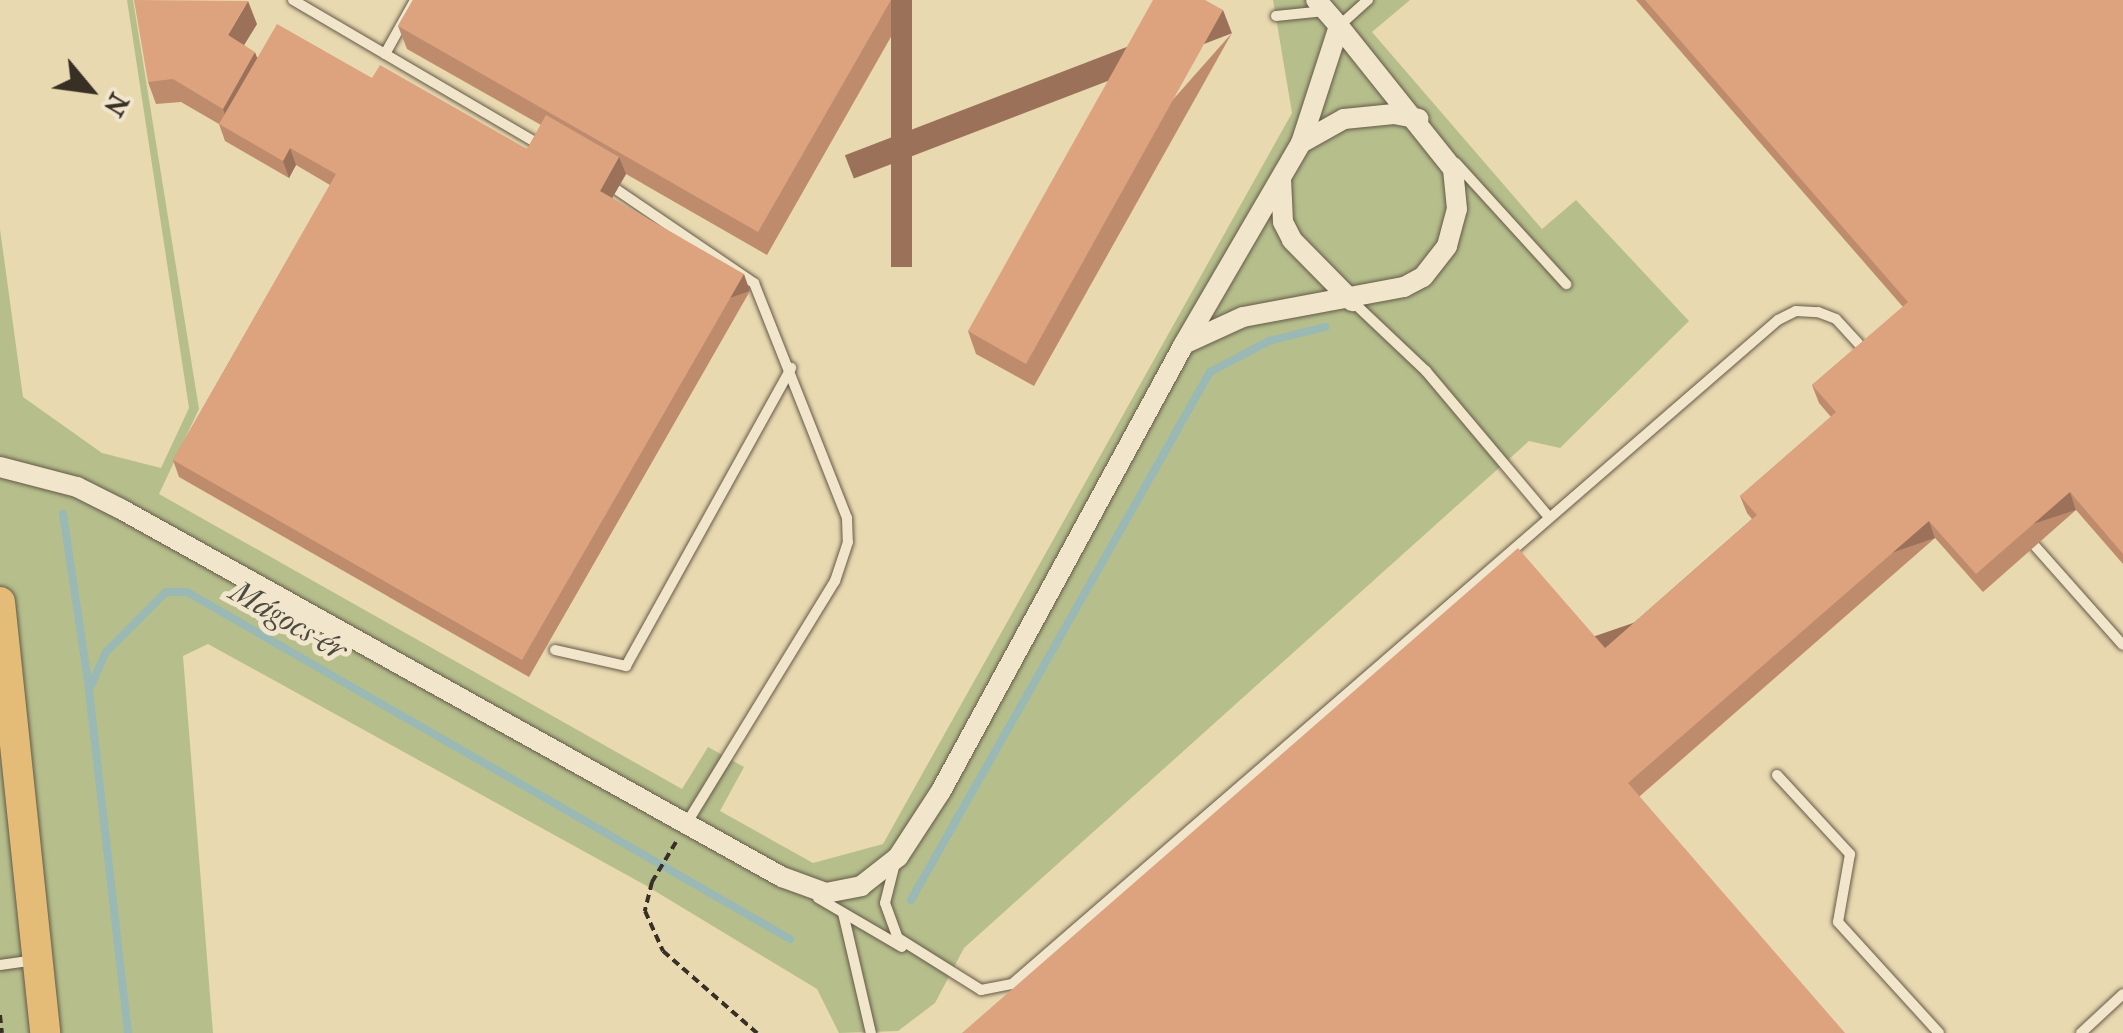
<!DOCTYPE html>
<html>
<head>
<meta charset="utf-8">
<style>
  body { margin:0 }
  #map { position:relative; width:2123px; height:1033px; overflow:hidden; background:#e9d9b0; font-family:"IM FELL French Canon",serif }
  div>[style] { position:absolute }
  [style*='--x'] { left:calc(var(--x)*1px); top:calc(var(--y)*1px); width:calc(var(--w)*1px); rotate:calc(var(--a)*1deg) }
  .green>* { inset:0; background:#b6bf8c }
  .stream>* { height:8px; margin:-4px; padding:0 4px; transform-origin:4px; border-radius:4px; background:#9ab9b4 }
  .path>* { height:4px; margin-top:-2px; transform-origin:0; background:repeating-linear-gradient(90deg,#382f25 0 8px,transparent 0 13px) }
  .roads { filter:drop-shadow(0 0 2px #645a48) drop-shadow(0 0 2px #645a48) }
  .service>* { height:10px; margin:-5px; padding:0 5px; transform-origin:5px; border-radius:5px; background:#f1e6cc }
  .minor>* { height:20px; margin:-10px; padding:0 10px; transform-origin:10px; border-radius:10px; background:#f1e6cc }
  .primary>* { height:30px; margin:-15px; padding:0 15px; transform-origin:15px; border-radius:15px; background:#e4bc78 }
  .wall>* { inset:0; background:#be8c6d }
  .shaded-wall>* { inset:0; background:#9b7259; transform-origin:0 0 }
  .building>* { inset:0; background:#dda37f }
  span { translate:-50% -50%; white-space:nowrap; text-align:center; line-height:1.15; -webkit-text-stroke:10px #f1e6cc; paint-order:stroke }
  .water-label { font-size:32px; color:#4c4b42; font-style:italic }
  .north { position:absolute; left:40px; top:40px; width:100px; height:100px; -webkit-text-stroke:8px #f1e6cc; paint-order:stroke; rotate:119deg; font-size:28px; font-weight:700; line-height:40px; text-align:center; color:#382f25 }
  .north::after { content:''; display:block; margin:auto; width:35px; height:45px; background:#382f25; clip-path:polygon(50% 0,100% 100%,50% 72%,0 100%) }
</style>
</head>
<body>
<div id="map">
  <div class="green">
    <div style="clip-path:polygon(127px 0,133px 0,199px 409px,159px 494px,682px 789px,708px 747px,744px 767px,720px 811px,813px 863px,883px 844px,1292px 113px,1273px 0,1410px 0,1372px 32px,1542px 229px,1576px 200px,1689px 321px,1560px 448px,1529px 441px,964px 948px,935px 1003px,898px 1031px,839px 1033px,817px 989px,645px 885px,208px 644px,183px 656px,213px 1033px,0 1033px,0 229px,23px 397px,102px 453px,161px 468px,189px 408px)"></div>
  </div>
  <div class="stream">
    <div style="--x:63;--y:514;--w:176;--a:81.5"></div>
    <div style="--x:911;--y:900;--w:607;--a:-60.48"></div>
    <div style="--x:1210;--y:372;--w:67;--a:-27.7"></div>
    <div style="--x:1269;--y:341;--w:58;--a:-14"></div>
    <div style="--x:128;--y:1033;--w:345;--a:-96.5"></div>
    <div style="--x:89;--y:690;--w:42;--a:-65.9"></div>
    <div style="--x:106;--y:652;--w:85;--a:-45"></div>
    <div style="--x:166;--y:592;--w:21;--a:0"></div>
    <div style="--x:187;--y:592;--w:696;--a:29.92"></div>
  </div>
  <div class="path">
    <div style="--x:676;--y:842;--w:47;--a:121"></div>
    <div style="--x:652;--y:882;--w:30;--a:104"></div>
    <div style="--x:645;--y:911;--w:44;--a:65.8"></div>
    <div style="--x:663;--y:951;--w:125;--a:41.1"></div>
    <div style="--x:0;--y:1015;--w:18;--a:84"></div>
  </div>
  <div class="roads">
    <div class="service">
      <div style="--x:293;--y:0;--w:289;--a:30.4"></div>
      <div style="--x:1276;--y:16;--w:49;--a:-5.8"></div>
      <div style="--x:1339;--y:26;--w:39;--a:-42"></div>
      <div style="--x:385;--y:54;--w:62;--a:-60.9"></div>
      <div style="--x:1456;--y:163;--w:164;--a:47.7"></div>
      <div style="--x:617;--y:190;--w:166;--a:34.2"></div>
      <div style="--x:754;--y:283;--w:253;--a:68.4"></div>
      <div style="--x:847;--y:518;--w:24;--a:88"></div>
      <div style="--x:848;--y:542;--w:41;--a:108.4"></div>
      <div style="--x:835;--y:581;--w:285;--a:121.5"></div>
      <div style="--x:1352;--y:301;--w:102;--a:43.4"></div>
      <div style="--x:1426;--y:371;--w:191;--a:49.9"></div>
      <div style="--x:2035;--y:546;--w:132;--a:48.4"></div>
      <div style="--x:555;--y:650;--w:73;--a:12.7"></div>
      <div style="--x:626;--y:666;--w:341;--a:-61"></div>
      <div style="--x:1777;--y:775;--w:108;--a:47.3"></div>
      <div style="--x:1850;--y:854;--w:69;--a:100"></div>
      <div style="--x:1838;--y:922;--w:150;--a:47.7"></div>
      <div style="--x:894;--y:867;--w:37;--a:104"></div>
      <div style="--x:885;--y:903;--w:37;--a:70"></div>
      <div style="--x:898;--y:938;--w:98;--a:32.1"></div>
      <div style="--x:981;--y:990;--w:32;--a:-11"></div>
      <div style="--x:1012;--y:984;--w:1014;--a:-40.92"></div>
      <div style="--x:1778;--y:320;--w:20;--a:-27"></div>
      <div style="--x:1796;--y:311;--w:22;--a:3"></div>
      <div style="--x:1818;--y:312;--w:19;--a:21"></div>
      <div style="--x:1836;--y:319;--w:46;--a:47.6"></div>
      <div style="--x:818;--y:898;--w:97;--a:30.3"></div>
      <div style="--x:843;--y:913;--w:123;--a:76.9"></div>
      <div style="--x:0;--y:965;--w:34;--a:-8"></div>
      <div style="--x:2081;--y:1033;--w:57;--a:-42.9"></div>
    </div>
    <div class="minor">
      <div style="--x:1301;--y:143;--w:49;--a:-29.2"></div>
      <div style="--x:1344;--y:119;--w:50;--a:-5.7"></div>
      <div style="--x:1394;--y:114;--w:25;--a:11"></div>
      <div style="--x:1281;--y:179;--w:43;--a:87.3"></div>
      <div style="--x:1283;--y:222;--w:20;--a:63"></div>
      <div style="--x:1292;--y:240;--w:86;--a:45.5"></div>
      <div style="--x:1184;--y:344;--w:65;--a:-24.6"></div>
      <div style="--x:1243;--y:317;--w:164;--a:-10.6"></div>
      <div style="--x:1404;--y:287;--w:21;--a:-28"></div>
      <div style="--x:1423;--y:277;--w:39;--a:-52"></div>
      <div style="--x:1447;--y:246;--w:38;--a:-75"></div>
      <div style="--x:1457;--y:209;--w:40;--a:-95.7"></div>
      <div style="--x:1453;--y:169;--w:183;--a:-128.6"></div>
      <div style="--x:0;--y:467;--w:80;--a:14.6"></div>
      <div style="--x:77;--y:487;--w:49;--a:26.6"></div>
      <div style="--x:121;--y:509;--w:757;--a:29.11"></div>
      <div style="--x:782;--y:877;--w:47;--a:20"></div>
      <div style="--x:826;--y:893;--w:36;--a:-11"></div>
      <div style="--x:861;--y:886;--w:47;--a:-38.1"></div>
      <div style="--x:898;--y:857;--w:79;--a:-56.9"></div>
      <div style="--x:941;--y:791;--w:509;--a:-61.47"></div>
      <div style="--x:1184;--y:344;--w:233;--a:-59.8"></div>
      <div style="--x:1301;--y:143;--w:123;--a:-72"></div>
      <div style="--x:1339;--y:26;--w:35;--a:-131"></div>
    </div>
    <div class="primary">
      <div style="--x:0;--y:602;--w:433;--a:84"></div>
    </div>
  </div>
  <div class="wall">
    <div style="clip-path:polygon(413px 0,912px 0,767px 255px,626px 174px,612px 198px,750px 291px,529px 677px,179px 477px,173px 460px,330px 185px,296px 165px,289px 178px,225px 141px,219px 124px,181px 102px,156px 104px,148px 82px,257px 24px,244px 45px,257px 57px,372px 78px,527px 149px,541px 125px,407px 49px,398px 26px)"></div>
    <div style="clip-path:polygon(1636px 0,2123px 0,2123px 564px,2076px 510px,1983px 592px,1935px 538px,1640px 796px,962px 1033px,1605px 648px,1752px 519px,1747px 513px,1740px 496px,1831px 417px,1819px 403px,1812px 385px,1903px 307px)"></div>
    <div style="clip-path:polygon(1232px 33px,1034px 386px,976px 354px,968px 331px)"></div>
  </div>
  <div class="shaded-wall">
    <div style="left:891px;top:0;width:21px;height:267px"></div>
    <div style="clip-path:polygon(248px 1px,257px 24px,236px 58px,228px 35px)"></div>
    <div style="left:1223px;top:10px;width:25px;height:405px;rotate:69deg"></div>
    <div style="clip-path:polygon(255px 52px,263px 75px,231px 131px,223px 109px)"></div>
    <div style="clip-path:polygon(290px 148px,296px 165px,289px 178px,283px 161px)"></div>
    <div style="clip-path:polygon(619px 157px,626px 174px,606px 209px,600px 191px)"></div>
    <div style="left:744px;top:274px;width:18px;height:445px;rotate:71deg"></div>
    <div style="left:2070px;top:492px;width:19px;height:125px;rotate:72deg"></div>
    <div style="left:1929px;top:521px;width:18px;height:399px;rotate:71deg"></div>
  </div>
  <div class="building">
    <div style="clip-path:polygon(134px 0,248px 1px,228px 35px,255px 52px,223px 109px,173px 79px,148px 82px)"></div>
    <div style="clip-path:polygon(413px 0,891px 0,758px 232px,398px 26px)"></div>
    <div style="clip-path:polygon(1153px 0,1205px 0,1223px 10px,1026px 364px,968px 331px)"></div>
    <div style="clip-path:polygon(1645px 0,2123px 0,2123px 554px,2070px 492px,1976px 574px,1929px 521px,1628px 783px,1845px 1033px,962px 1033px,1518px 548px,1605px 648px,1757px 515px,1740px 496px,1836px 412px,1812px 385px,1908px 302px)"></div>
    <div style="clip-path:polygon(277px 24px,372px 78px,380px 65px,527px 149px,546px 115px,619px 157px,600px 191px,744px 274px,522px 660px,173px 460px,336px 174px,290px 148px,283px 161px,219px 124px)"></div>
  </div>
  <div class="water-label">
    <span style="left:288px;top:621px;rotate:30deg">Mágocs-ér</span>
  </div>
  <div class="north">N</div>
</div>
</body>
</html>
